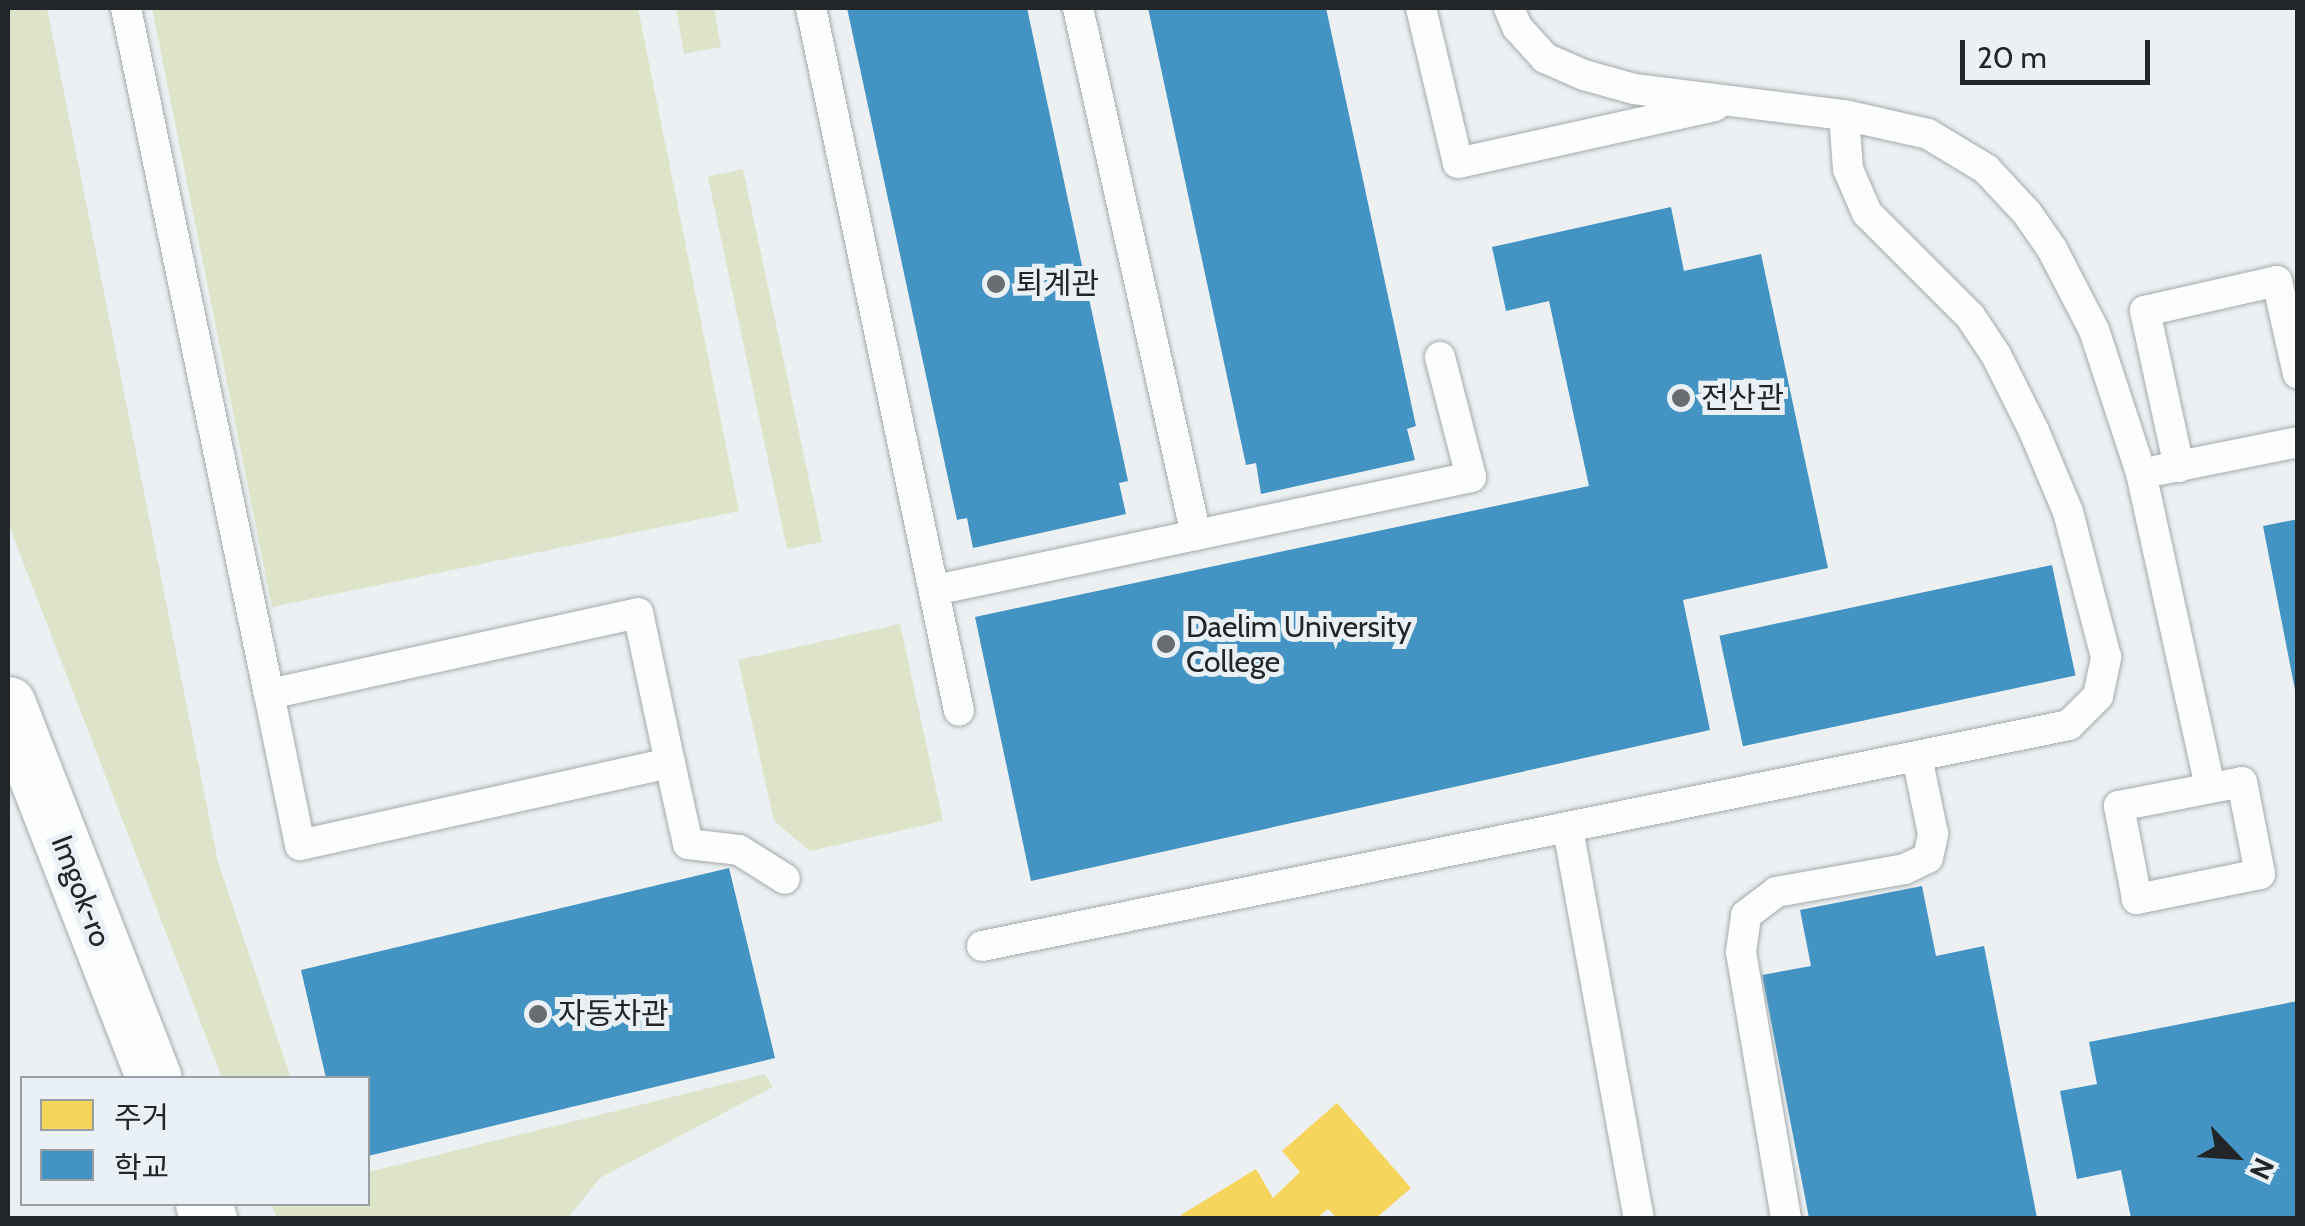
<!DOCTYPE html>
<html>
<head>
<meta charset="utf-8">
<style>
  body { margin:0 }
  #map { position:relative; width:2305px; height:1226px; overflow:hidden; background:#ecf0f3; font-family:Cabin,"Noto Sans KR",sans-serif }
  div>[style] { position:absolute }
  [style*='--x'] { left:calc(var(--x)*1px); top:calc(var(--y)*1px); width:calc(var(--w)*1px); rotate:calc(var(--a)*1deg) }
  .green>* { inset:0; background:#dee4c9; transform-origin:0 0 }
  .homes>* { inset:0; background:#f6d55c }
  .schools>* { inset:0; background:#4393c3; transform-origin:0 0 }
  .roads { filter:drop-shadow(0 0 2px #a6a9ab) drop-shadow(0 0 2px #a6a9ab) }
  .lane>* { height:30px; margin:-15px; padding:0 15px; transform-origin:15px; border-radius:15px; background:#fcfdfd }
  .secondary>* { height:55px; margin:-27.5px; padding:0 27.5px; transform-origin:27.5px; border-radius:27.5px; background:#fcfdfd }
  .dots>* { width:28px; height:28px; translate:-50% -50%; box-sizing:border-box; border:5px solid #e9f0f6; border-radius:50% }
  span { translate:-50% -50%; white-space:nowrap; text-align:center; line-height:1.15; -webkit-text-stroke:10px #e9f0f6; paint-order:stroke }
  .poi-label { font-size:30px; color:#232628 }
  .left { translate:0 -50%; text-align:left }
  .street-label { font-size:30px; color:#232628 }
  .frame { position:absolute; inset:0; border:10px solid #232628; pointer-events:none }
  .legend { position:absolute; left:20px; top:1076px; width:350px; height:130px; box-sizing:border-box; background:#e9f0f6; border:2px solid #9a9fa4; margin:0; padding:12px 18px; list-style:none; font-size:30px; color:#232628 }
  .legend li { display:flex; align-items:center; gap:20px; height:50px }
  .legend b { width:50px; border:2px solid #9a9fa4 }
  .north { position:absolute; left:2185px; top:1106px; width:100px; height:100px; -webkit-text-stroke:8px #e9f0f6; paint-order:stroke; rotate:115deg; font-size:28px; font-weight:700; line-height:40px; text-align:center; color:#232628 }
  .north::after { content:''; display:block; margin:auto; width:35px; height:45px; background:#232628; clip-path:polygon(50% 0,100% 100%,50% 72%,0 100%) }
  .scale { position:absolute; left:1960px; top:40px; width:190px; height:45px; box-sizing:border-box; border:5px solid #232628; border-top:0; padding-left:12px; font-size:30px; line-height:35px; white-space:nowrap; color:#232628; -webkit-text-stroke:8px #e9f0f6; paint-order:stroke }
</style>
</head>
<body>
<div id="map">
  <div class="green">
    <div style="clip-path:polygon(8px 8px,47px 8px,218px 862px,291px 1078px,222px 1078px,8px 523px)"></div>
    <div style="clip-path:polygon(152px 8px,638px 8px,739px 511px,272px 607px)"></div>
    <div style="clip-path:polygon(676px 8px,714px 8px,721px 47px,684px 54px)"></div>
    <div style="left:743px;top:169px;width:381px;height:36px;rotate:78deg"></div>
    <div style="clip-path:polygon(900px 624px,943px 821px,810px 851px,774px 821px,738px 660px)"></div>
    <div style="clip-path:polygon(765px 1074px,773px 1087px,600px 1178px,568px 1218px,277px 1218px,271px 1204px,368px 1204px,368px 1172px)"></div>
  </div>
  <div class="homes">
    <div style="clip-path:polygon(1337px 1103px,1411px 1188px,1376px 1218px,1337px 1218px,1328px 1209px,1317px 1218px,1183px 1218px,1181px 1215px,1256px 1169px,1273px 1198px,1300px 1172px,1282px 1151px)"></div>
  </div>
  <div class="schools">
    <div style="clip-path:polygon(847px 8px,1027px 8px,1128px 481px,1119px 483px,1126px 514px,973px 548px,967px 518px,957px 520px)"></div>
    <div style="clip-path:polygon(1148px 8px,1326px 8px,1416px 426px,1407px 429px,1415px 460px,1261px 494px,1256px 463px,1246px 465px)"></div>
    <div style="clip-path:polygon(1671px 207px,1684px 271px,1761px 254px,1828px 568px,1683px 600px,1710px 730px,1031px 881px,975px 617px,1589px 486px,1549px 301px,1506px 311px,1492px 247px)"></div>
    <div style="clip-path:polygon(2298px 519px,2298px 695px,2296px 695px,2263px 526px)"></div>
    <div style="left:2052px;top:565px;width:113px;height:340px;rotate:78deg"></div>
    <div style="clip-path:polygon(729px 868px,775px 1058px,368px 1156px,368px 1078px,326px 1078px,301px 970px)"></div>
    <div style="clip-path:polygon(1922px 886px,1936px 956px,1984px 946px,2037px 1218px,1809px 1218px,1762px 975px,1811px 966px,1800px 910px)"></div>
    <div style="clip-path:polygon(2298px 1001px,2298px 1218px,2131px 1218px,2121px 1170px,2077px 1179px,2060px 1091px,2097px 1084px,2089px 1042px)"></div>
  </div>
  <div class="roads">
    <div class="lane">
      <div style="--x:126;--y:8;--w:701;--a:78.23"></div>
      <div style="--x:269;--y:694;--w:154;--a:78.4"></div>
      <div style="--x:300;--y:845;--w:379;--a:-12.5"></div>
      <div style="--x:670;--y:763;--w:153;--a:-102"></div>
      <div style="--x:638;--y:613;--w:378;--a:167.6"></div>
      <div style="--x:811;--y:8;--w:718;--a:78.11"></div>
      <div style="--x:1078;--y:8;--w:540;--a:77.38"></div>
      <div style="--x:1196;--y:535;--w:281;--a:-11.9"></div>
      <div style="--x:1471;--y:477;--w:124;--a:-104.5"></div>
      <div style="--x:1421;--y:8;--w:159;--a:76.6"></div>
      <div style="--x:1458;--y:163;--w:263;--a:-12.5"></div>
      <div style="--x:1509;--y:8;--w:21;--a:67"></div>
      <div style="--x:1517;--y:27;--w:42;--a:47.9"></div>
      <div style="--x:1545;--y:58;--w:43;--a:23.6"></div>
      <div style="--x:1584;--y:75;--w:52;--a:15.6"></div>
      <div style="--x:1634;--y:89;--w:212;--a:7.1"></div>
      <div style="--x:1844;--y:115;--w:86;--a:12.7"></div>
      <div style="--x:1928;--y:134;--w:68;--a:31.1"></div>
      <div style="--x:1986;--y:169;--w:60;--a:47"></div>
      <div style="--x:2027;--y:213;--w:44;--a:55.2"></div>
      <div style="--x:2052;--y:249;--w:91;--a:62.6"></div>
      <div style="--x:2094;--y:330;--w:151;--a:71.8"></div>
      <div style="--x:2141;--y:473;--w:322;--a:77.6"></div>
      <div style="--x:2179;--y:467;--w:160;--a:-102.3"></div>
      <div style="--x:2145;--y:311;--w:135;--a:-12.8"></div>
      <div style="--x:2277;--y:281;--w:95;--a:77.3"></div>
      <div style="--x:2159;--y:470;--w:142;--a:-11.4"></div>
      <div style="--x:935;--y:590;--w:267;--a:-11.9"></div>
      <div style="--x:670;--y:763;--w:83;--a:77.5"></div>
      <div style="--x:688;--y:844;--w:51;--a:6.7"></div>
      <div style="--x:739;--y:850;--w:54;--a:32.2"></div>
      <div style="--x:2242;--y:782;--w:94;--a:78.9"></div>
      <div style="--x:2260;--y:874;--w:126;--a:168.5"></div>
      <div style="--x:2137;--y:899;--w:95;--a:-101"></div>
      <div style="--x:2119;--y:806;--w:125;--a:-11"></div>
      <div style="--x:1568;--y:829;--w:395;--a:79.7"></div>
      <div style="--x:982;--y:946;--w:1109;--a:-11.49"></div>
      <div style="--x:2069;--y:725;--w:41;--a:-45"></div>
      <div style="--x:2098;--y:696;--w:40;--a:-78"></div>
      <div style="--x:2106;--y:657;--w:150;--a:-104.7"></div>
      <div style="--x:2068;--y:512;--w:88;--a:-112.8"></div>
      <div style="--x:2034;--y:431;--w:85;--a:-116.6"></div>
      <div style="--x:1996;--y:355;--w:47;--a:-123.7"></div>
      <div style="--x:1970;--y:316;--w:146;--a:-135"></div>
      <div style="--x:1867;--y:213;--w:48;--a:-113.4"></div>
      <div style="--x:1848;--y:169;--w:54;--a:-94.2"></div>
      <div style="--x:1786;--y:1218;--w:270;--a:-99.6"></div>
      <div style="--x:1741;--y:952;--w:37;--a:-82"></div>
      <div style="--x:1746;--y:915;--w:38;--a:-37"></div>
      <div style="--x:1776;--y:892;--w:131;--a:-10.1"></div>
      <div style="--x:1905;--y:869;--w:25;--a:-26"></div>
      <div style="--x:1928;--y:858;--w:25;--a:-78"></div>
      <div style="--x:1933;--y:834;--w:79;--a:-101.7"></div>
    </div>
    <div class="secondary">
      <div style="--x:8;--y:704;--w:401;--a:68.7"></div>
      <div style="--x:203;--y:1204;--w:15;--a:67"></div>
    </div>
  </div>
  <div class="dots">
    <div style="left:996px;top:284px;background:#696d6f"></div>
    <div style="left:1681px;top:398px;background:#696d6f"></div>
    <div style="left:1166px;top:644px;background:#696d6f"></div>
    <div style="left:538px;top:1014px;background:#696d6f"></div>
  </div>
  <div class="poi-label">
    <span class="left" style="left:1016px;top:284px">퇴계관</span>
    <span class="left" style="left:1701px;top:398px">전산관</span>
    <span class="left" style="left:1186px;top:644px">Daelim University<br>College</span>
    <span class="left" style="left:558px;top:1014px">자동차관</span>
  </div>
  <div class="street-label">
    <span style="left:81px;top:891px;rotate:69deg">Imgok-ro</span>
  </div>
  <div class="frame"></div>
  <ul class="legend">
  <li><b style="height:28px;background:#f6d55c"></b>주거</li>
  <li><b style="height:28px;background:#4393c3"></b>학교</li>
  </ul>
  <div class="north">N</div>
  <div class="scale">20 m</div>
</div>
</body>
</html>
